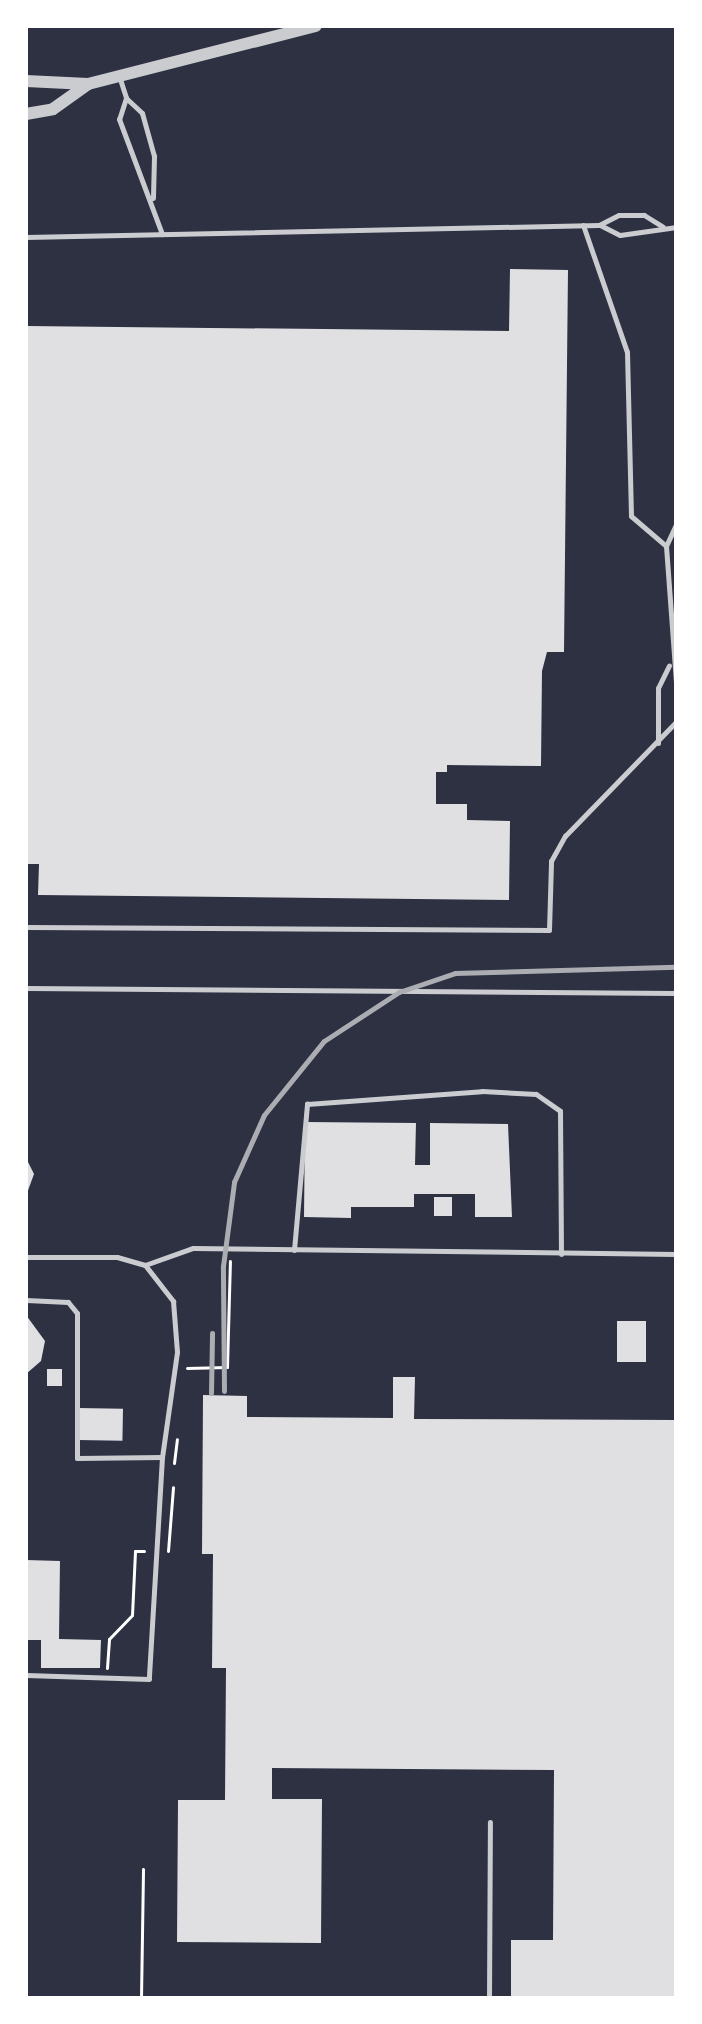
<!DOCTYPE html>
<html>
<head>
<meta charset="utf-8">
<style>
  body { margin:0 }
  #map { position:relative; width:702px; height:2024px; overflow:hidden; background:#2d3142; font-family:"Work Sans",sans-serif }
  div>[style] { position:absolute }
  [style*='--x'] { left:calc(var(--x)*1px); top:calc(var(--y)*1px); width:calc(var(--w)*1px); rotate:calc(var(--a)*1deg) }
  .building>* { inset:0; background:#e0e0e3; transform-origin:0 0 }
  .path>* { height:3px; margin:-1.5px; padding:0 1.5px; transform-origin:1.5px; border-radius:1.5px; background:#fff }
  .service>* { height:5px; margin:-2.5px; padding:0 2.5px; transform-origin:2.5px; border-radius:2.5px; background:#caccd0 }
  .tertiary>* { height:12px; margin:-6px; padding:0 6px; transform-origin:6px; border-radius:6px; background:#caccd0 }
  .rail>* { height:5px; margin:-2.5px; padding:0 2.5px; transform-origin:2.5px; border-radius:2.5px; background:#abadb3 }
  span { translate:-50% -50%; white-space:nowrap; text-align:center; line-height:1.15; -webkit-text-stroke:7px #fff; paint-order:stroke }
  .frame { position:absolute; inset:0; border:28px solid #fff; pointer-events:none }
</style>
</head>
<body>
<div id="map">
  <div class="building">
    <div style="clip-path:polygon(510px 269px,568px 270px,564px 652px,547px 652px,542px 671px,541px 766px,447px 765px,447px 772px,436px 772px,436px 804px,467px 804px,467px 820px,510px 821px,509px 900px,38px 895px,39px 864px,26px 864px,26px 326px,509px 331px)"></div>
    <div style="clip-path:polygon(305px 1122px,416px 1123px,415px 1165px,430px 1165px,430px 1123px,508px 1124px,512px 1217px,475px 1217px,475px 1194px,414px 1194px,414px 1207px,351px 1207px,351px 1218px,304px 1217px)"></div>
    <div style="clip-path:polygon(26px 1158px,34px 1174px,26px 1196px)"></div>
    <div style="left:434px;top:1197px;width:18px;height:19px"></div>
    <div style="clip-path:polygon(26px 1315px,45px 1341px,41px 1361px,26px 1374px)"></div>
    <div style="left:617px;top:1321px;width:29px;height:41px"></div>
    <div style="left:47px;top:1369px;width:15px;height:17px"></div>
    <div style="clip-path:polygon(393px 1377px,415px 1377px,414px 1419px,676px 1420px,676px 1998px,511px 1998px,511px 1940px,553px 1940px,554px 1770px,272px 1768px,272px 1799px,322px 1799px,321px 1943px,177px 1942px,178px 1800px,225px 1800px,226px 1668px,212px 1668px,213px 1554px,202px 1554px,203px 1395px,247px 1396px,247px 1417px,393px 1418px)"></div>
    <div style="left:78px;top:1408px;width:45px;height:32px;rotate:1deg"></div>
    <div style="clip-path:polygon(26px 1560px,60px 1561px,59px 1639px,101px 1640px,100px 1668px,41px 1668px,41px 1640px,26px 1640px)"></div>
  </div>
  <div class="path">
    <div style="--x:187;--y:1368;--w:40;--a:-1.4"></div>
    <div style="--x:227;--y:1367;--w:106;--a:-88.4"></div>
    <div style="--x:174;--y:1463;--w:24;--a:-83"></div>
    <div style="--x:168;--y:1551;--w:64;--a:-85.5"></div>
    <div style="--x:107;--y:1668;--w:29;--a:-86"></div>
    <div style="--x:109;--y:1639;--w:33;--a:-46"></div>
    <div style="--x:132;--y:1615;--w:64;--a:-87.3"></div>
    <div style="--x:135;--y:1551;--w:9;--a:0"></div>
    <div style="--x:141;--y:1998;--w:129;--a:-89.1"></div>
  </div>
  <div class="service">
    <div style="--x:120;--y:79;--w:20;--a:72"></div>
    <div style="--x:126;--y:98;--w:22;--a:108"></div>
    <div style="--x:119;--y:119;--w:123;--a:69.5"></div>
    <div style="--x:126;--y:98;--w:22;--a:43"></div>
    <div style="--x:142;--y:113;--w:45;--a:74.4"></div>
    <div style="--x:154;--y:156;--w:42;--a:91.4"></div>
    <div style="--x:583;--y:225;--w:134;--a:70.9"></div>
    <div style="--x:627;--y:352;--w:164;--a:88.6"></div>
    <div style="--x:631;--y:516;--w:46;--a:40.6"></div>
    <div style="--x:666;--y:546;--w:136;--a:85.8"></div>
    <div style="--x:600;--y:225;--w:22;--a:27"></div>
    <div style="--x:620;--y:235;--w:57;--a:-8.1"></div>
    <div style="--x:26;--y:237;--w:573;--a:-1.2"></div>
    <div style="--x:599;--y:225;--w:22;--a:-27"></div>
    <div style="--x:619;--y:215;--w:25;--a:0"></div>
    <div style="--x:644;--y:215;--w:22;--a:32"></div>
    <div style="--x:666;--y:546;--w:23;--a:-65"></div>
    <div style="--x:658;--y:743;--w:55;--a:-90"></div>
    <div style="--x:658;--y:688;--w:25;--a:-64"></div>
    <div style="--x:26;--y:927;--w:523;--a:0.33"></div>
    <div style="--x:549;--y:930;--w:69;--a:-88.3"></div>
    <div style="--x:551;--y:861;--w:29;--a:-61"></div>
    <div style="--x:565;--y:836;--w:159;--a:-45.8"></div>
    <div style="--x:26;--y:988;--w:650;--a:0.44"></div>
    <div style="--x:294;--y:1250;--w:147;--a:-84.9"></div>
    <div style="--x:307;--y:1104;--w:175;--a:-4.2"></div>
    <div style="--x:482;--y:1091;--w:54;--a:3.2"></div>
    <div style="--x:536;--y:1094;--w:29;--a:35"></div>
    <div style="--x:560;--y:1111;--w:143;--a:89.6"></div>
    <div style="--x:26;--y:1257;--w:91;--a:0"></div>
    <div style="--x:117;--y:1257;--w:29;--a:16"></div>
    <div style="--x:145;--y:1265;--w:46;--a:52.1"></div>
    <div style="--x:173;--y:1301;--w:51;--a:85.5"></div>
    <div style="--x:177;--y:1352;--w:106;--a:98.1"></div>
    <div style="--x:162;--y:1457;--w:222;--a:93.4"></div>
    <div style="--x:149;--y:1679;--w:123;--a:-178.1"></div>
    <div style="--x:145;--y:1265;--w:51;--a:-19.5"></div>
    <div style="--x:193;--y:1248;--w:483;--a:0.7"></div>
    <div style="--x:26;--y:1300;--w:42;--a:2.7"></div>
    <div style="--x:68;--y:1302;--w:14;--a:51"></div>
    <div style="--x:77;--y:1313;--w:145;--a:90"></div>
    <div style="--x:77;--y:1458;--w:85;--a:-0.7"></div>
    <div style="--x:489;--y:1998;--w:176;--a:-89.7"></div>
  </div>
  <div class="tertiary">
    <div style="--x:26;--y:81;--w:62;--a:2.8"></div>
    <div style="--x:26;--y:114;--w:27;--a:-10"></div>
    <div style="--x:53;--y:109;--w:43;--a:-35.5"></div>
    <div style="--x:88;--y:84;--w:235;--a:-14.3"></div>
  </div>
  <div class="rail">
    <div style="--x:224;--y:1391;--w:125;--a:-90.5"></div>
    <div style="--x:223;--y:1266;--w:85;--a:-82.5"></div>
    <div style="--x:234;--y:1182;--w:73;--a:-65.9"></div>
    <div style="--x:264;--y:1115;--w:95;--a:-51"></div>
    <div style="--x:324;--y:1041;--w:90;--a:-33.2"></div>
    <div style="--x:399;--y:992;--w:59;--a:-18.7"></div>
    <div style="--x:455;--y:973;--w:221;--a:-1.6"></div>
    <div style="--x:211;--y:1393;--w:60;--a:-89"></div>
  </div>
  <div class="frame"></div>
</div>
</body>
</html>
